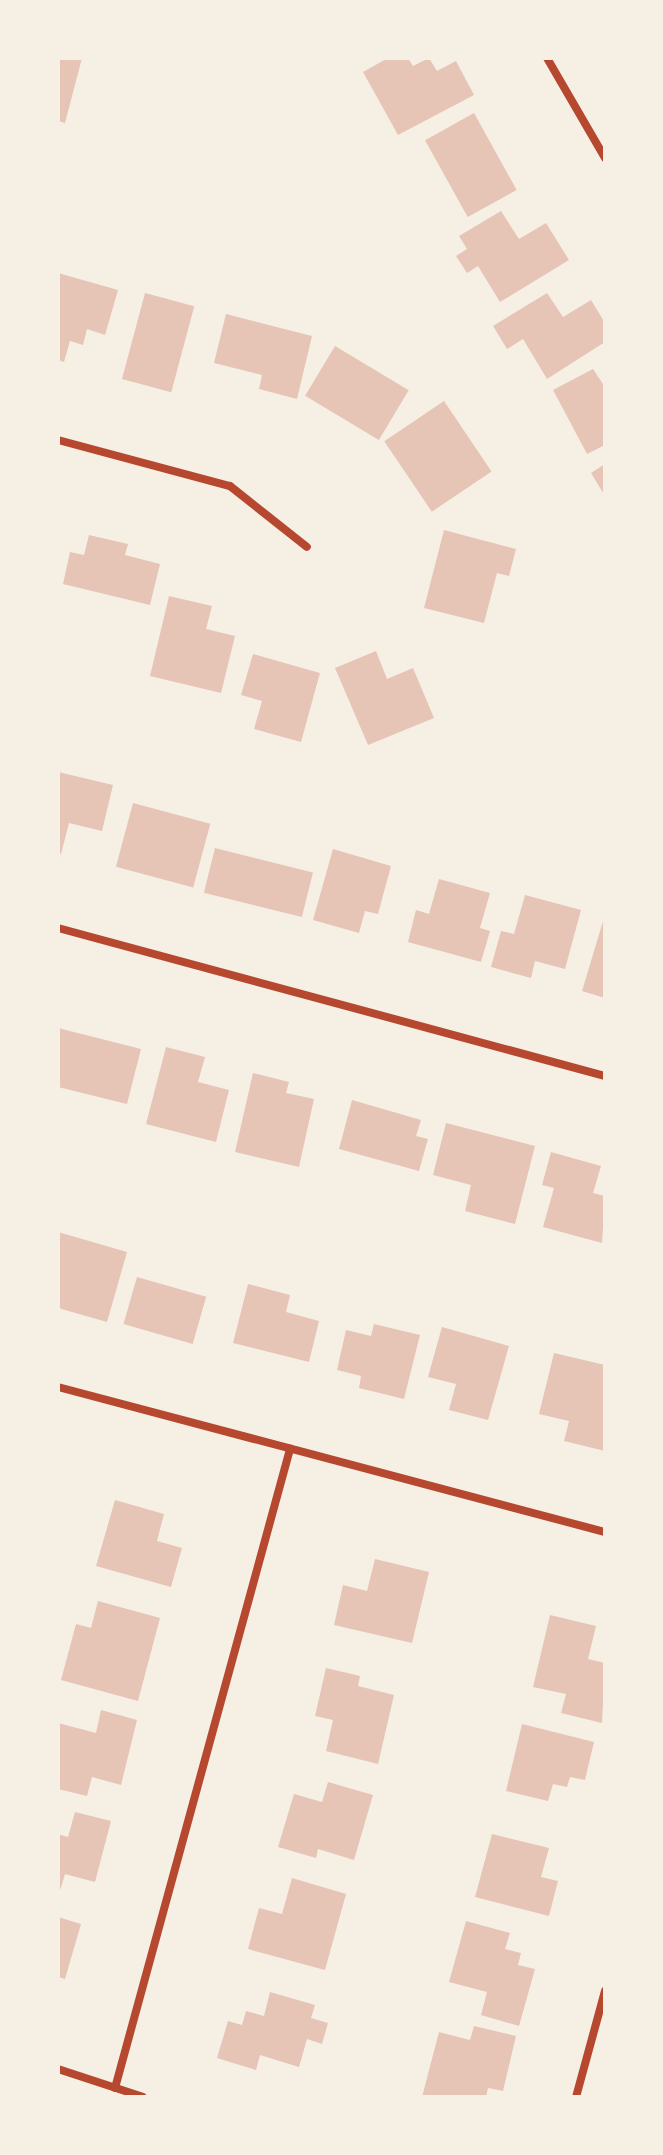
<!DOCTYPE html>
<html>
<head>
<meta charset="utf-8">
<style>
  body { margin:0 }
  #map { position:relative; width:663px; height:2155px; overflow:hidden; background:#f6efe4; font-family:"Times New Roman",serif }
  div>[style] { position:absolute }
  [style*='--x'] { left:calc(var(--x)*1px); top:calc(var(--y)*1px); width:calc(var(--w)*1px); rotate:calc(var(--a)*1deg) }
  .building>* { inset:0; background:#e6c5b7; transform-origin:0 0 }
  .minor>* { height:8px; margin:-4px; padding:0 4px; transform-origin:4px; border-radius:4px; background:#b5482f }
  span { translate:-50% -50%; white-space:nowrap; text-align:center; line-height:1.15; -webkit-text-stroke:8px #f6efe4; paint-order:stroke }
  .frame { position:absolute; inset:0; border:60px solid #f6efe4; pointer-events:none }
</style>
</head>
<body>
<div id="map">
  <div class="building">
    <div style="clip-path:polygon(58px 58px,82px 58px,65px 123px,58px 121px)"></div>
    <div style="clip-path:polygon(388px 58px,408px 58px,413px 66px,429px 58px,437px 71px,456px 61px,474px 95px,398px 135px,363px 72px)"></div>
    <div style="left:474px;top:113px;width:88px;height:56px;rotate:61deg"></div>
    <div style="clip-path:polygon(501px 211px,519px 239px,546px 223px,569px 260px,500px 302px,478px 266px,467px 273px,456px 256px,467px 249px,459px 236px)"></div>
    <div style="clip-path:polygon(58px 273px,118px 290px,105px 335px,87px 329px,83px 345px,70px 341px,64px 362px,58px 360px)"></div>
    <div style="left:145px;top:293px;width:51px;height:89px;rotate:15deg"></div>
    <div style="clip-path:polygon(547px 293px,563px 317px,591px 300px,605px 323px,605px 342px,547px 379px,523px 339px,507px 349px,493px 326px)"></div>
    <div style="clip-path:polygon(226px 314px,312px 336px,297px 399px,259px 389px,262px 375px,214px 363px)"></div>
    <div style="left:335px;top:346px;width:86px;height:58px;rotate:31deg"></div>
    <div style="clip-path:polygon(593px 369px,605px 387px,605px 445px,587px 454px,553px 390px)"></div>
    <div style="left:444px;top:401px;width:85px;height:72px;rotate:56deg"></div>
    <div style="clip-path:polygon(605px 464px,605px 496px,591px 473px)"></div>
    <div style="clip-path:polygon(444px 530px,516px 549px,509px 576px,497px 573px,484px 623px,424px 608px)"></div>
    <div style="clip-path:polygon(89px 535px,128px 544px,125px 555px,160px 564px,150px 605px,63px 584px,70px 552px,84px 555px)"></div>
    <div style="clip-path:polygon(169px 596px,212px 606px,206px 629px,235px 636px,221px 693px,150px 676px)"></div>
    <div style="clip-path:polygon(376px 651px,387px 679px,413px 668px,434px 718px,368px 745px,335px 668px)"></div>
    <div style="clip-path:polygon(253px 654px,320px 673px,301px 742px,254px 729px,262px 701px,241px 695px)"></div>
    <div style="clip-path:polygon(58px 772px,113px 785px,102px 831px,69px 823px,61px 854px,58px 853px)"></div>
    <div style="left:133px;top:803px;width:80px;height:66px;rotate:15deg"></div>
    <div style="left:215px;top:848px;width:101px;height:46px;rotate:14deg"></div>
    <div style="clip-path:polygon(333px 849px,391px 866px,378px 914px,365px 911px,359px 933px,313px 920px)"></div>
    <div style="clip-path:polygon(439px 879px,490px 893px,480px 928px,490px 931px,481px 962px,408px 942px,416px 910px,429px 914px)"></div>
    <div style="clip-path:polygon(525px 895px,581px 910px,565px 969px,535px 961px,531px 978px,491px 967px,501px 931px,514px 934px)"></div>
    <div style="clip-path:polygon(604px 918px,605px 918px,605px 998px,582px 991px)"></div>
    <div style="clip-path:polygon(58px 1028px,141px 1049px,127px 1104px,58px 1087px)"></div>
    <div style="clip-path:polygon(166px 1047px,205px 1057px,198px 1082px,229px 1090px,216px 1142px,146px 1124px)"></div>
    <div style="clip-path:polygon(253px 1073px,289px 1082px,286px 1093px,314px 1099px,299px 1167px,235px 1152px)"></div>
    <div style="clip-path:polygon(352px 1100px,421px 1120px,416px 1136px,428px 1139px,419px 1171px,339px 1149px)"></div>
    <div style="clip-path:polygon(446px 1123px,535px 1146px,515px 1224px,465px 1211px,471px 1185px,433px 1175px)"></div>
    <div style="clip-path:polygon(551px 1152px,601px 1166px,593px 1193px,605px 1196px,602px 1243px,543px 1227px,554px 1188px,542px 1185px)"></div>
    <div style="clip-path:polygon(58px 1232px,127px 1252px,107px 1322px,58px 1308px)"></div>
    <div style="left:137px;top:1277px;width:72px;height:49px;rotate:16deg"></div>
    <div style="clip-path:polygon(248px 1284px,290px 1295px,286px 1312px,319px 1321px,309px 1362px,233px 1343px)"></div>
    <div style="clip-path:polygon(374px 1324px,420px 1335px,404px 1399px,359px 1388px,361px 1376px,337px 1370px,346px 1330px,371px 1336px)"></div>
    <div style="clip-path:polygon(442px 1327px,509px 1346px,488px 1420px,449px 1410px,456px 1384px,428px 1377px)"></div>
    <div style="clip-path:polygon(554px 1353px,605px 1365px,605px 1451px,564px 1441px,569px 1421px,539px 1414px)"></div>
    <div style="clip-path:polygon(115px 1500px,164px 1514px,157px 1541px,182px 1548px,171px 1587px,96px 1566px)"></div>
    <div style="clip-path:polygon(375px 1559px,429px 1572px,412px 1643px,334px 1625px,343px 1585px,367px 1591px)"></div>
    <div style="clip-path:polygon(98px 1601px,160px 1618px,138px 1701px,61px 1680px,76px 1624px,91px 1628px)"></div>
    <div style="clip-path:polygon(550px 1615px,596px 1626px,588px 1659px,605px 1663px,602px 1723px,561px 1713px,566px 1694px,533px 1687px)"></div>
    <div style="clip-path:polygon(326px 1668px,360px 1676px,358px 1686px,394px 1695px,378px 1764px,326px 1751px,333px 1720px,315px 1716px)"></div>
    <div style="clip-path:polygon(101px 1710px,137px 1720px,121px 1785px,92px 1777px,87px 1796px,58px 1789px,58px 1723px,96px 1733px)"></div>
    <div style="clip-path:polygon(522px 1724px,594px 1742px,585px 1780px,570px 1777px,567px 1787px,553px 1784px,548px 1801px,506px 1791px)"></div>
    <div style="clip-path:polygon(328px 1782px,373px 1795px,354px 1860px,318px 1849px,316px 1858px,278px 1847px,294px 1794px,322px 1802px)"></div>
    <div style="clip-path:polygon(75px 1812px,111px 1821px,95px 1882px,65px 1874px,58px 1897px,58px 1834px,68px 1837px)"></div>
    <div style="clip-path:polygon(492px 1834px,549px 1848px,541px 1877px,558px 1881px,549px 1916px,475px 1897px)"></div>
    <div style="clip-path:polygon(292px 1878px,346px 1894px,325px 1970px,248px 1949px,259px 1908px,282px 1914px)"></div>
    <div style="clip-path:polygon(58px 1917px,81px 1924px,65px 1979px,58px 1977px)"></div>
    <div style="clip-path:polygon(466px 1921px,510px 1933px,505px 1949px,521px 1953px,518px 1965px,535px 1969px,519px 2026px,481px 2015px,487px 1992px,449px 1982px)"></div>
    <div style="clip-path:polygon(270px 1992px,315px 2005px,311px 2018px,328px 2023px,322px 2044px,307px 2039px,299px 2067px,260px 2055px,256px 2070px,217px 2058px,228px 2021px,242px 2025px,246px 2011px,264px 2016px)"></div>
    <div style="clip-path:polygon(474px 2026px,516px 2036px,503px 2091px,488px 2088px,486px 2097px,422px 2097px,439px 2032px,470px 2040px)"></div>
  </div>
  <div class="minor">
    <div style="--x:547;--y:58;--w:116;--a:59.9"></div>
    <div style="--x:58;--y:440;--w:178;--a:15"></div>
    <div style="--x:230;--y:486;--w:98;--a:38.4"></div>
    <div style="--x:58;--y:928;--w:567;--a:15.14"></div>
    <div style="--x:58;--y:1387;--w:566;--a:14.85"></div>
    <div style="--x:58;--y:2069;--w:89;--a:18.2"></div>
    <div style="--x:115;--y:2088;--w:663;--a:-74.68"></div>
    <div style="--x:576;--y:2097;--w:110;--a:-74.7"></div>
  </div>
  <div class="frame"></div>
</div>
</body>
</html>
